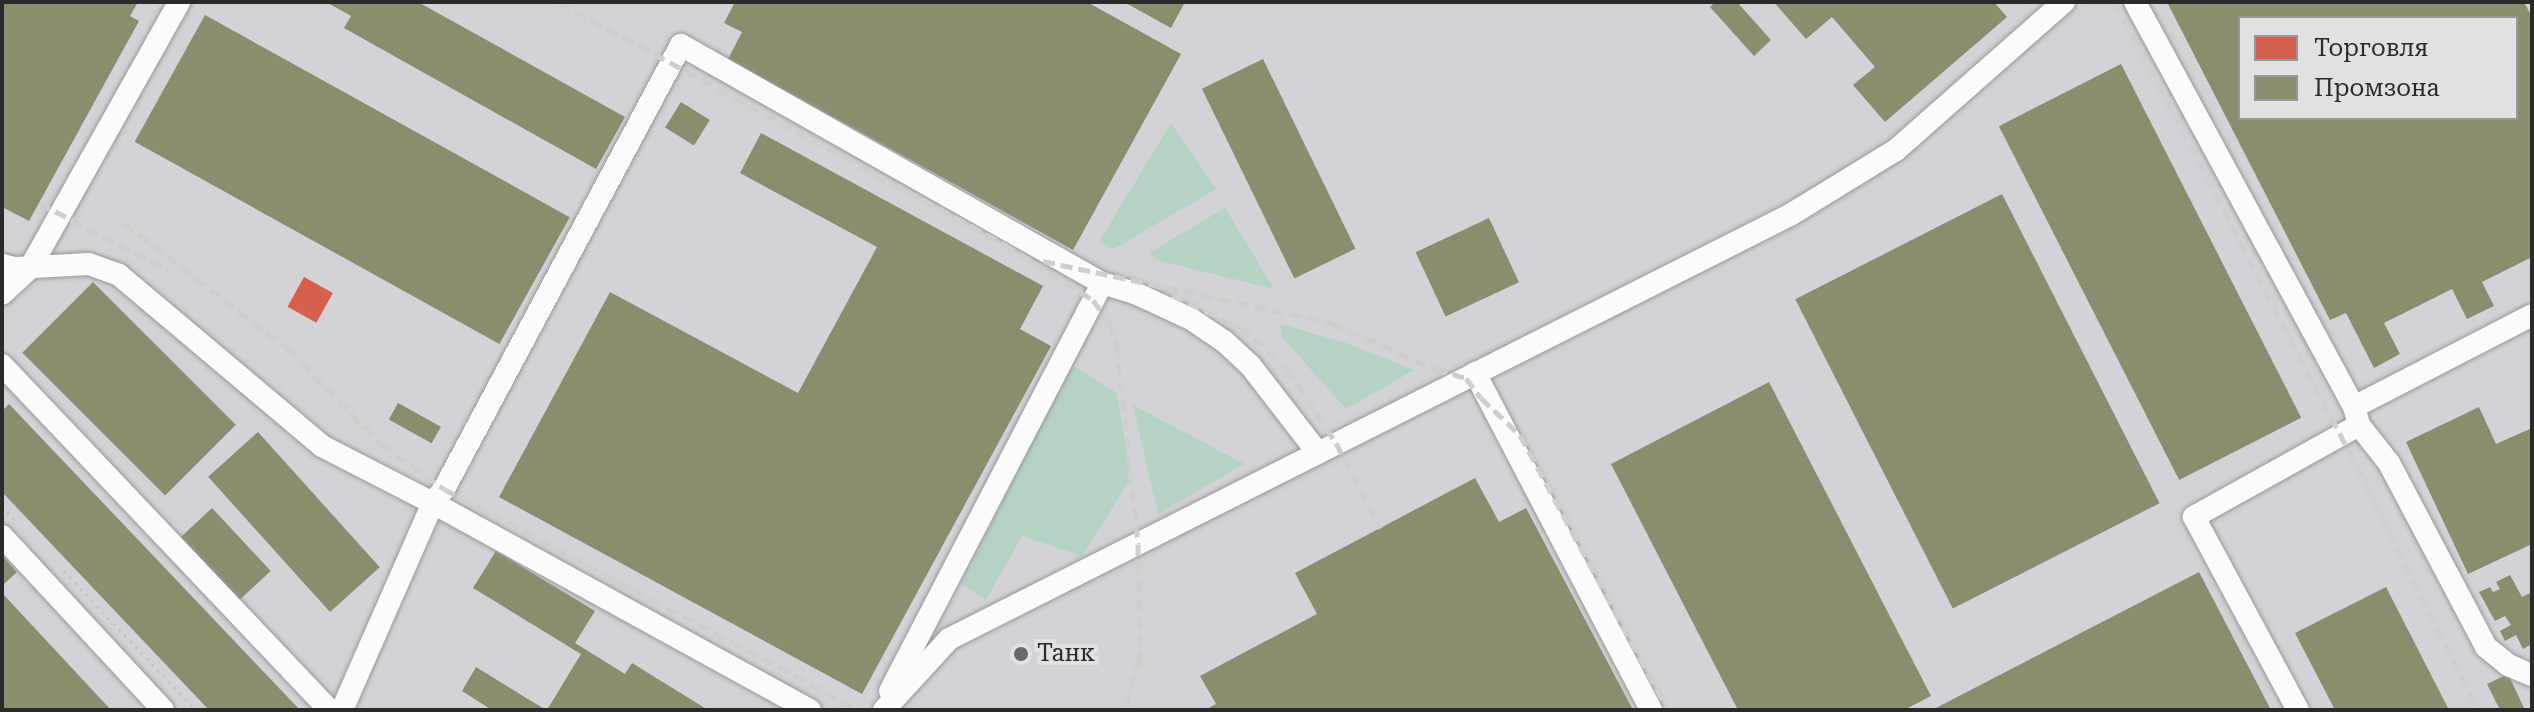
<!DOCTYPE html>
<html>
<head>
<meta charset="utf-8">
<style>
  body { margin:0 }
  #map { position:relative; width:2534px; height:712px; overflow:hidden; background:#e2e2e2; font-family:"Roboto Serif",serif }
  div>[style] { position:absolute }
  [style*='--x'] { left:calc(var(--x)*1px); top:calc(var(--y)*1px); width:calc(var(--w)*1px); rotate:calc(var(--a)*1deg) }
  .built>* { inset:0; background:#d2d2d7 }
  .green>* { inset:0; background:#b5d3c4 }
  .shops>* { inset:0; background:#d6604d; transform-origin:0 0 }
  .industry>* { inset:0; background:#8c8c6e; transform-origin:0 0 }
  .path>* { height:3px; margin-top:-1.5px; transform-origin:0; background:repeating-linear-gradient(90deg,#c1c1c1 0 2px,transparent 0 8px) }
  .roads { filter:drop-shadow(0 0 2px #999) drop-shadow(0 0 2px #999) }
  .minor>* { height:22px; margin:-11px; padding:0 11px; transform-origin:11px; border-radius:11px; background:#fbfbfb }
  .rail>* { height:5px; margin-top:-2.5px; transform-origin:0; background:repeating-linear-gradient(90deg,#cecece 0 12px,transparent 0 18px) }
  .dots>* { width:22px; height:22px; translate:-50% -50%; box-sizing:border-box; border:4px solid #e1e1e3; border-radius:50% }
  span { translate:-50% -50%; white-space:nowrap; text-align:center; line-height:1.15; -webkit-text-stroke:8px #e1e1e3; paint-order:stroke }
  .poi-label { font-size:24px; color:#2a2a2b }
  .left { translate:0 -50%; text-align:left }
  .frame { position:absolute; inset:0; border:4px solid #2a2a2b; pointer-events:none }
  .legend { position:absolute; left:2238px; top:16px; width:280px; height:104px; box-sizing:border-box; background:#e1e1e3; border:2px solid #989899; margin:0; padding:10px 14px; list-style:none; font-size:24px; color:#2a2a2b }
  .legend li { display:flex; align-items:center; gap:16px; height:40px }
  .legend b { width:40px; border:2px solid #989899 }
</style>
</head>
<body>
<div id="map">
  <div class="built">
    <div style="clip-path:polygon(evenodd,2px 2px,2532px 2px,2532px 710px,2px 710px,2px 2px,2240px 18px,2516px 18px,2516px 118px,2240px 118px,2240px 18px)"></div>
  </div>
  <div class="green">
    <div style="clip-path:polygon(1171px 123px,1216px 189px,1112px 250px,1100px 240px)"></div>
    <div style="clip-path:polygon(1225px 208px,1274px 289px,1157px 260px,1149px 253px)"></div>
    <div style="clip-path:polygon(1280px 324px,1346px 343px,1414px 370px,1346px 409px,1282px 337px)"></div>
    <div style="clip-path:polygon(1070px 364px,1117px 393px,1131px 478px,1082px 556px,1022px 536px,986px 600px,962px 584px)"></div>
    <div style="clip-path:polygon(1133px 405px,1244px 464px,1158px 514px)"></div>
  </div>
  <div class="shops">
    <div style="left:304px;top:277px;width:33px;height:34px;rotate:29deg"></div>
  </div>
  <div class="industry">
    <div style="clip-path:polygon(2px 2px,138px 2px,130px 16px,139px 21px,29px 221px,4px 208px,2px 212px)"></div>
    <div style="clip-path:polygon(326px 2px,418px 2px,625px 117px,596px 169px,344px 28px,351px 16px)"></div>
    <div style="clip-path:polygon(735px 2px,1087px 2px,1181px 54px,1073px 250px,728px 59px,742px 32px,724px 23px)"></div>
    <div style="clip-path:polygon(1124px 2px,1185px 2px,1171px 28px)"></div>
    <div style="clip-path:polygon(1715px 2px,1737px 2px,1771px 40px,1754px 56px,1710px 7px)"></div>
    <div style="clip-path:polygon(1774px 2px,1994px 2px,2007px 17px,1885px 122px,1853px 85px,1875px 67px,1832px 17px,1806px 39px)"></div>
    <div style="clip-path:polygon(evenodd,2167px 2px,2524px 2px,2532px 17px,2532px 257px,2482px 282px,2494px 306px,2467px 319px,2452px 289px,2384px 323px,2400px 354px,2374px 368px,2346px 313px,2330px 320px,2167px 2px,2240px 18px,2516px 18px,2516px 118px,2240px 118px,2240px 18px)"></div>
    <div style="left:205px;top:15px;width:417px;height:145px;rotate:29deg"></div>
    <div style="left:1263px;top:59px;width:211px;height:68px;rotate:64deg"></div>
    <div style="left:2121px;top:64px;width:397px;height:137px;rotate:63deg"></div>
    <div style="left:681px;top:102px;width:34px;height:30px;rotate:32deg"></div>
    <div style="clip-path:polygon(761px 133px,1043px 286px,1020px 329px,1051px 346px,862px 694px,499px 497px,610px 292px,798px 393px,877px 247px,740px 173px)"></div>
    <div style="left:2002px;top:194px;width:347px;height:232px;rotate:63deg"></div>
    <div style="left:1489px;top:218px;width:71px;height:81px;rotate:65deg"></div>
    <div style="left:93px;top:282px;width:202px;height:100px;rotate:45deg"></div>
    <div style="clip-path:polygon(1769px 382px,1931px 696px,1904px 710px,1738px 710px,1611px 464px)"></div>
    <div style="left:398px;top:403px;width:49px;height:19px;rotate:29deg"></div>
    <div style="clip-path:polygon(9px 404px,300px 710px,209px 710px,2px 492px,2px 411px)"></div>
    <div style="clip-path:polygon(2479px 407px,2496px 444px,2532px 428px,2532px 544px,2468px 574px,2406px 442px)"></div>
    <div style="left:258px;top:432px;width:182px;height:67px;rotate:48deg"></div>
    <div style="clip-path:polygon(1475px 478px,1499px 522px,1526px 508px,1633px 710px,1205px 710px,1216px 704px,1200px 676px,1317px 614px,1295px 573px)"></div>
    <div style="left:212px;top:508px;width:86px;height:43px;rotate:47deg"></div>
    <div style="clip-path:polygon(496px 551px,595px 611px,575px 643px,625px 674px,632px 663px,708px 710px,547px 710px,581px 654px,473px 588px)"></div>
    <div style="clip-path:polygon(2px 555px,17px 572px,2px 586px)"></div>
    <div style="clip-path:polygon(2199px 572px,2271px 710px,1932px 710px)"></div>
    <div style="clip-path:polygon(2510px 575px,2522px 597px,2532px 592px,2532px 644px,2523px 649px,2516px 635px,2505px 641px,2500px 631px,2511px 625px,2505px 616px,2495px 621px,2479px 592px,2490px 587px,2493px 592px,2500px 589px,2496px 582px)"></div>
    <div style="clip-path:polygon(2386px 587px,2449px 710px,2335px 710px,2295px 633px)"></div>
    <div style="clip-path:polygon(2px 593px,111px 710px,2px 710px)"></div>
    <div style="clip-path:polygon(476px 667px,546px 710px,492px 710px,462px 691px)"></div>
    <div style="clip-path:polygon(2508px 674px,2525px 710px,2500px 710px,2487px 684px)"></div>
  </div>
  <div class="path">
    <div style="--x:2;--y:506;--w:18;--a:47"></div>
    <div style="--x:64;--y:571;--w:192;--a:46.5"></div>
  </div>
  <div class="roads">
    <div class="minor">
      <div style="--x:2135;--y:2;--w:460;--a:61.6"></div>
      <div style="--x:2354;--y:407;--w:19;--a:74"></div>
      <div style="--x:2359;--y:425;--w:189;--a:150.9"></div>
      <div style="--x:2194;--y:517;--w:219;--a:61.7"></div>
      <div style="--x:2;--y:265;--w:13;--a:13"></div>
      <div style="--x:15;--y:268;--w:74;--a:-3.1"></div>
      <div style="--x:89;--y:264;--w:32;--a:20"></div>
      <div style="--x:119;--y:275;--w:265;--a:40.1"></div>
      <div style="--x:322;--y:446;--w:125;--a:27.2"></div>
      <div style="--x:433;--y:503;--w:430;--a:28.8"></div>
      <div style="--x:2;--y:294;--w:38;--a:-43"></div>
      <div style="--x:30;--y:268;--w:305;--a:-60.7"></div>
      <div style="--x:2;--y:365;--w:475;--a:46.5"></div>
      <div style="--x:1475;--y:373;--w:380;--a:62.4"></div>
      <div style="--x:2354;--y:407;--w:200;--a:-27.3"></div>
      <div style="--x:2359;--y:425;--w:48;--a:51.7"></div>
      <div style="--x:2389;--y:463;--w:208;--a:62.2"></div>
      <div style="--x:2486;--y:647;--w:28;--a:39"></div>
      <div style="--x:2508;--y:665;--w:26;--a:23"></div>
      <div style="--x:2;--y:536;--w:237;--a:47.2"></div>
      <div style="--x:890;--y:691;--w:460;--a:-62.5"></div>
      <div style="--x:342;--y:710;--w:226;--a:-66.3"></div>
      <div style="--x:433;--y:503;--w:18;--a:-52"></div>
      <div style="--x:444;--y:489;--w:503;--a:-61.91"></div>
      <div style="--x:681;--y:45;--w:484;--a:29.5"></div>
      <div style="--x:1102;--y:283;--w:34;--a:17"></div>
      <div style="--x:1135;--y:293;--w:62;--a:24.9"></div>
      <div style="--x:1191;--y:319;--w:40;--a:34"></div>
      <div style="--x:1224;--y:341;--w:35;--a:43"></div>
      <div style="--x:1250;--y:365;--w:111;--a:52.3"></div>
      <div style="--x:884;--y:710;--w:96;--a:-47.5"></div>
      <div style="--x:949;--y:639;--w:942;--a:-26.76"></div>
      <div style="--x:1790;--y:215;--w:124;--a:-31.5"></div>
      <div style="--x:1896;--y:150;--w:224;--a:-41.4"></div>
    </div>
  </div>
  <div class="rail">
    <div style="--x:559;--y:2;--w:507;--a:28.54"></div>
    <div style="--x:1004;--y:244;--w:105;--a:32.2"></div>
    <div style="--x:1093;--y:300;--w:29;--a:54"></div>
    <div style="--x:1110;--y:323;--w:24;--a:73"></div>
    <div style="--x:1117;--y:346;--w:199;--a:83.9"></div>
    <div style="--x:1138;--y:544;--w:114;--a:89"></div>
    <div style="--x:1140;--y:658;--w:54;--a:107.1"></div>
    <div style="--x:2115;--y:2;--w:541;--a:62.49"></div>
    <div style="--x:2365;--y:482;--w:254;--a:63.6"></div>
    <div style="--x:39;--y:203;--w:145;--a:27.1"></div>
    <div style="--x:124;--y:223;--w:207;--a:37.5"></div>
    <div style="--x:288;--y:349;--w:133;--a:45.6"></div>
    <div style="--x:381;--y:444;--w:77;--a:35.5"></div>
    <div style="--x:444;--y:489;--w:470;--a:28"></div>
    <div style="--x:1043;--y:261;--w:296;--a:12.1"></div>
    <div style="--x:1332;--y:323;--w:113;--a:24.1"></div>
    <div style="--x:1435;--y:369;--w:32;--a:16"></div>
    <div style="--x:1466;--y:378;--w:25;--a:53"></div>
    <div style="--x:1481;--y:398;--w:54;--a:43.5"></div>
    <div style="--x:1520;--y:435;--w:312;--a:61.7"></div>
    <div style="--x:1172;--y:295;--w:75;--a:25.2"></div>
    <div style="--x:1240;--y:327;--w:62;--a:41.1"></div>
    <div style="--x:1287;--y:368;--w:90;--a:56.8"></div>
    <div style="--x:1336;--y:443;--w:96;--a:62.6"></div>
  </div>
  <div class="dots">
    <div style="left:1021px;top:654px;background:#6a6a6b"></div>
  </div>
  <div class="poi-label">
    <span class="left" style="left:1037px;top:654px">Танк</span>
  </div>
  <div class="frame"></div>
  <ul class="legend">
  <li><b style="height:22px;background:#d6604d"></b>Торговля</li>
  <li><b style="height:22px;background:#8c8c6e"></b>Промзона</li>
  </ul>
</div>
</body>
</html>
